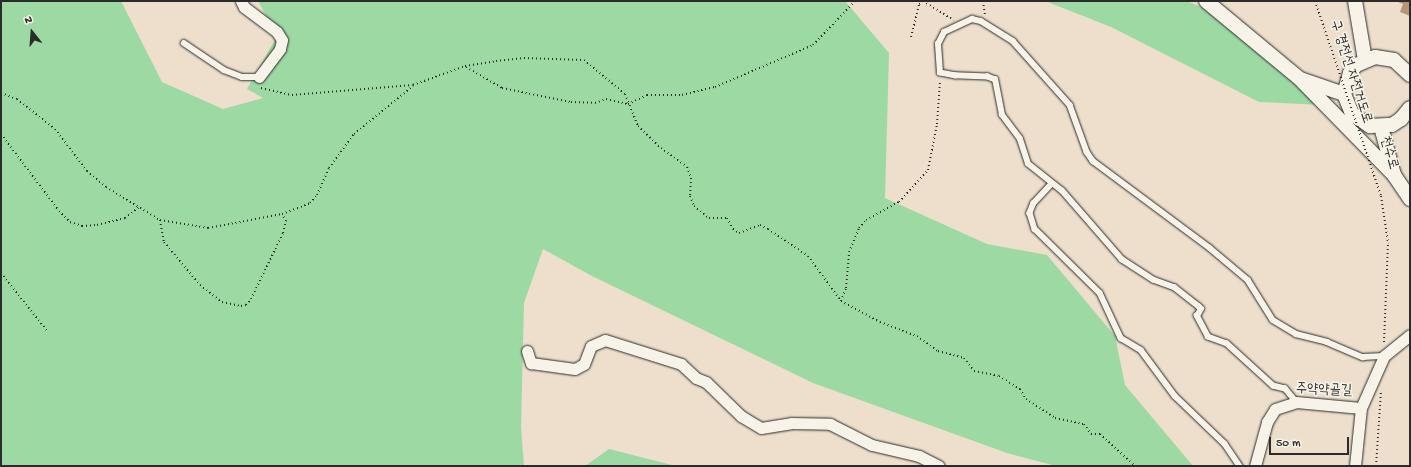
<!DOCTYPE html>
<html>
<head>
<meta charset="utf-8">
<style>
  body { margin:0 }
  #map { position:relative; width:1411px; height:467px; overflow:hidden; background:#eddfcb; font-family:"Gochi Hand","Poor Story",sans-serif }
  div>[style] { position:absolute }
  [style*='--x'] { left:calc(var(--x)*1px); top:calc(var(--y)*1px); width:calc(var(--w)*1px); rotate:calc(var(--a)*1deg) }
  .green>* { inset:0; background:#9ddaa3 }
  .path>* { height:2px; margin-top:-1px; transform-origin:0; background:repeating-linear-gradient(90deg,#2b2b2b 0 1px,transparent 0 4px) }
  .roads { filter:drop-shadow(0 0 1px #2b2b2b) drop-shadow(0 0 1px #2b2b2b) }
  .service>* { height:5.5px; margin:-2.75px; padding:0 2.75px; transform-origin:2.75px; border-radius:2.75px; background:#f7f3e8 }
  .minor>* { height:11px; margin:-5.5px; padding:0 5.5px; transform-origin:5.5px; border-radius:5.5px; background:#f7f3e8 }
  .tertiary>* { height:14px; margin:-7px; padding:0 7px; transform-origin:7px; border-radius:7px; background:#f7f3e8 }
  .path-bridge>* { height:2px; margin-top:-1px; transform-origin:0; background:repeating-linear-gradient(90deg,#2b2b2b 0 1px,transparent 0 4px) }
  .wall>* { inset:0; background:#b89675 }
  span { translate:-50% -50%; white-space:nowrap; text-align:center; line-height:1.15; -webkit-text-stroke:3px #f7f3e8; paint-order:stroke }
  .street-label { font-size:14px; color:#2b2b2b }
  .frame { position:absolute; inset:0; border:2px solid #2b2b2b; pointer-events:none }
  .north { position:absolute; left:12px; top:12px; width:40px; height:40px; -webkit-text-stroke:3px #f7f3e8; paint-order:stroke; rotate:343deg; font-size:11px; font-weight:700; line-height:16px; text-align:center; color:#2b2b2b }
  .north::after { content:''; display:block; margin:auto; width:14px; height:18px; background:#2b2b2b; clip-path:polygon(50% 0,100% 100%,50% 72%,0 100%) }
  .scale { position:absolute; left:1269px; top:437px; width:80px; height:18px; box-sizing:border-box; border:2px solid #2b2b2b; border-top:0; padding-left:5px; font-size:12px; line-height:14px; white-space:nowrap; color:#2b2b2b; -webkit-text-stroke:3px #f7f3e8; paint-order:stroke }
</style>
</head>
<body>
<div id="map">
  <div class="green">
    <div style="clip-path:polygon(1px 1px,121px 1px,162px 82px,223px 109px,263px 98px,247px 89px,277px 36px,258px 1px,845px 1px,889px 53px,885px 198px,987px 244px,1047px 255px,1115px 336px,1125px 385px,1193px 466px,1056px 466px,1007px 453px,813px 383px,592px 276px,543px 249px,524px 303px,521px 427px,524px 466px,1px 466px)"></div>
    <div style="clip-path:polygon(1045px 1px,1187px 1px,1210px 11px,1323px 105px,1259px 102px,1111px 27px)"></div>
    <div style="clip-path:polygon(609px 449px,676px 466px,585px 466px)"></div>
  </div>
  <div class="path">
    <div style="--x:923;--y:1;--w:36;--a:32"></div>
    <div style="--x:983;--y:1;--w:14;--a:82"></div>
    <div style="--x:911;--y:37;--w:34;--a:-76"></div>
    <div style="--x:919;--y:4;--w:5;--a:-37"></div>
    <div style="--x:466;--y:67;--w:42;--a:30.3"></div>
    <div style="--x:502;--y:88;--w:70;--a:11.5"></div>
    <div style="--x:571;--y:102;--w:24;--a:2"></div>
    <div style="--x:595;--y:103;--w:12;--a:-20"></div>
    <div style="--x:606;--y:99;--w:23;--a:13"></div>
    <div style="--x:628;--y:104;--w:21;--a:-25"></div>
    <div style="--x:647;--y:95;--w:35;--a:0"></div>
    <div style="--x:682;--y:95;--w:34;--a:-14"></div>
    <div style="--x:715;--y:87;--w:107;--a:-23.2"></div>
    <div style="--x:813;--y:45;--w:61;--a:-46.3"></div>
    <div style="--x:261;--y:88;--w:32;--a:13"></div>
    <div style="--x:292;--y:95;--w:121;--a:-4.7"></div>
    <div style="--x:413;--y:85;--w:55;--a:-20.1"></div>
    <div style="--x:465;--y:66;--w:31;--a:-9"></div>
    <div style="--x:496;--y:61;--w:28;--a:-6"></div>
    <div style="--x:524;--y:58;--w:60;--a:1.9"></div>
    <div style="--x:584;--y:60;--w:53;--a:39.7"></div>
    <div style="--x:625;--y:94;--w:35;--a:68"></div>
    <div style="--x:638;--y:126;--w:32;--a:44"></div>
    <div style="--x:661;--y:148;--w:32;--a:36"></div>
    <div style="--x:687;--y:167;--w:12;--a:70"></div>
    <div style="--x:691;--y:178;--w:18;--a:93"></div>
    <div style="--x:690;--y:196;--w:11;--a:68"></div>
    <div style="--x:694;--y:206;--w:19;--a:39"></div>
    <div style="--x:709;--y:218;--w:18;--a:0"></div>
    <div style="--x:727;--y:218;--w:13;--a:61"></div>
    <div style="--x:733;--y:229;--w:7;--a:34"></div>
    <div style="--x:739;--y:233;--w:22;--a:-21"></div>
    <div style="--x:760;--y:225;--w:9;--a:27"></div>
    <div style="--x:768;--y:229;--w:48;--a:34"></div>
    <div style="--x:808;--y:256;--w:56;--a:53.7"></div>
    <div style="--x:841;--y:301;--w:44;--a:28.3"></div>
    <div style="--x:880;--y:322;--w:40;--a:21"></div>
    <div style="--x:917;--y:336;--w:26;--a:36"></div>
    <div style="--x:938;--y:351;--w:27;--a:15"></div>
    <div style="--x:964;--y:358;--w:16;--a:52"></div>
    <div style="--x:974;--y:371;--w:25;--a:11"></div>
    <div style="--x:999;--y:376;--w:25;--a:32"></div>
    <div style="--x:1020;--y:389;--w:12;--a:59"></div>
    <div style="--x:1026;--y:399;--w:35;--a:33"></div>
    <div style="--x:1055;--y:418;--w:30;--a:12"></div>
    <div style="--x:1084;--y:424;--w:12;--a:55"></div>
    <div style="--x:1091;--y:434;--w:9;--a:0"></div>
    <div style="--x:1100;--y:434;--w:47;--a:42.4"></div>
    <div style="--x:1;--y:93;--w:17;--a:21"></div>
    <div style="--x:17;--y:99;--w:48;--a:38.3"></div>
    <div style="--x:55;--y:129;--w:53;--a:52.7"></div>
    <div style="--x:87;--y:171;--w:25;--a:40"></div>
    <div style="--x:106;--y:187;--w:63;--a:31.4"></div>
    <div style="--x:160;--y:220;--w:49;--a:9.5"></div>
    <div style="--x:208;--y:228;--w:75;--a:-10.7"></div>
    <div style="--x:282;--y:214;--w:30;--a:-21"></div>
    <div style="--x:310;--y:203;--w:11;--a:-49"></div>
    <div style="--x:317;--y:195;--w:30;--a:-66"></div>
    <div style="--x:329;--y:168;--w:42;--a:-53.7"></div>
    <div style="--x:354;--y:134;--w:76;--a:-39.1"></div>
    <div style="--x:1;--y:134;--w:96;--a:53"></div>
    <div style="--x:59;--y:211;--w:16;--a:45"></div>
    <div style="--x:70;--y:222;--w:13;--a:18"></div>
    <div style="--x:82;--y:226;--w:15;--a:-4"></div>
    <div style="--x:97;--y:225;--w:29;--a:-14"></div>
    <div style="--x:125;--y:218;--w:18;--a:-38"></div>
    <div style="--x:160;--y:220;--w:22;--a:80"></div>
    <div style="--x:164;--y:242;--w:56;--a:50.1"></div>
    <div style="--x:200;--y:285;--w:28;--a:38"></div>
    <div style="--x:222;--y:302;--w:19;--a:12"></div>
    <div style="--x:241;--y:306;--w:5;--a:-11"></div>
    <div style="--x:246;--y:305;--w:8;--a:-50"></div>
    <div style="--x:251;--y:299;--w:73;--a:-64.1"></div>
    <div style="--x:283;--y:233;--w:12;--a:-76"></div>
    <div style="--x:286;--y:221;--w:8;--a:-120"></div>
    <div style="--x:1;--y:273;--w:75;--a:51.5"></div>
    <div style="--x:841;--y:301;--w:14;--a:-69"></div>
    <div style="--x:846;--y:288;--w:36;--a:-85"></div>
    <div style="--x:849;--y:252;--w:26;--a:-67"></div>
    <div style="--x:859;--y:228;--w:11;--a:-49"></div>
    <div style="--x:866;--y:220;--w:38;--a:-29"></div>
    <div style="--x:899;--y:202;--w:43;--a:-47.8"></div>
    <div style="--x:928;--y:170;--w:47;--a:-78.9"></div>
    <div style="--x:937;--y:124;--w:43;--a:-86"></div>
    <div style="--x:1384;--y:342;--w:99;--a:-87.7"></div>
    <div style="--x:1376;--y:466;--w:76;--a:-86.2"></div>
  </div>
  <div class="roads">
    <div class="service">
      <div style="--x:184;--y:43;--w:48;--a:34"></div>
      <div style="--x:224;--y:70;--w:19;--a:21"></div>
      <div style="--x:242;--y:77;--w:17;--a:0"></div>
      <div style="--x:1052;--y:184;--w:26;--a:133"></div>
      <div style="--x:1034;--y:203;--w:11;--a:112"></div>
      <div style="--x:1030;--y:213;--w:17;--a:73"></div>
      <div style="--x:1035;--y:229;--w:91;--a:44.6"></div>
      <div style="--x:1100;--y:293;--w:50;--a:65"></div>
      <div style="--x:1121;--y:338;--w:23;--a:31"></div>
      <div style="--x:1141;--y:350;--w:57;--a:53.5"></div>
      <div style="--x:1175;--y:396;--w:69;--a:43.8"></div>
      <div style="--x:1225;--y:444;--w:27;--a:56"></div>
      <div style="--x:1296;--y:402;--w:17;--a:-130"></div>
      <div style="--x:1285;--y:389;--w:12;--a:-166"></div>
      <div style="--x:1273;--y:386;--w:62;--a:-137.6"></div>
      <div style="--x:1227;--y:344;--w:20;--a:-160"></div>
      <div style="--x:1208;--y:337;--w:24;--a:-118"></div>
      <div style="--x:1197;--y:316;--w:8;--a:-60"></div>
      <div style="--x:1201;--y:309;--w:3;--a:-135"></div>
      <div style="--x:1199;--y:307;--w:31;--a:-142"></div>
      <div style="--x:1175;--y:288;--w:23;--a:-160"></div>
      <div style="--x:1153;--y:280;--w:37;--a:-147"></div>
      <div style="--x:1122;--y:260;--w:91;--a:-131"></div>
      <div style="--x:1062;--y:191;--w:43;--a:-141.5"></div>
      <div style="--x:1028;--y:164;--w:26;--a:-108"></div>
      <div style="--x:1020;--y:139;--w:30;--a:-127"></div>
      <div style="--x:1002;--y:115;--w:36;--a:-101"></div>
      <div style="--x:995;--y:80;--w:8;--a:-157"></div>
      <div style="--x:988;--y:77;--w:32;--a:-178"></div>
      <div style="--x:956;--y:76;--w:16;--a:-169"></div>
      <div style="--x:940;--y:73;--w:29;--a:-94"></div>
      <div style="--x:938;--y:44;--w:13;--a:-63"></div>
      <div style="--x:944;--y:32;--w:31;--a:-25"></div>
      <div style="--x:972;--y:19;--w:9;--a:13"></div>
      <div style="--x:981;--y:21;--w:38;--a:32"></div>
      <div style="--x:1013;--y:41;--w:86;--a:48.3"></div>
      <div style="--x:1070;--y:105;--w:50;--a:70.1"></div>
      <div style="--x:1087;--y:152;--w:11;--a:56"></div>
      <div style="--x:1093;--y:161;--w:146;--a:36.6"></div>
      <div style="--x:1210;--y:248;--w:50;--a:40.1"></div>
      <div style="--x:1248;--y:280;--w:47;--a:58"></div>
      <div style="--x:1273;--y:320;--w:27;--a:31"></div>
      <div style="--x:1296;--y:334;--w:32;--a:14"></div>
      <div style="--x:1327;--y:342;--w:39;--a:23"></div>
      <div style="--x:1363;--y:357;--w:21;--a:-3"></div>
    </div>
    <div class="minor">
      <div style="--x:241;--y:1;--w:7;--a:63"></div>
      <div style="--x:244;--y:7;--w:41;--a:37.1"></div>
      <div style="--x:277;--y:32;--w:9;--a:58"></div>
      <div style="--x:282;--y:40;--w:9;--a:103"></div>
      <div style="--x:280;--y:49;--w:35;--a:127"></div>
      <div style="--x:527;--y:351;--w:13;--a:72"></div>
      <div style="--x:531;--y:363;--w:44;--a:7.8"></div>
      <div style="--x:575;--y:369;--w:10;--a:-29"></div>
      <div style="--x:584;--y:364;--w:19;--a:-69"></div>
      <div style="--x:591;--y:346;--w:15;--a:-23"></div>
      <div style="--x:605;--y:340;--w:80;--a:17.5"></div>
      <div style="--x:681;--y:364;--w:21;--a:43"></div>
      <div style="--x:696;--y:378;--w:11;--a:22"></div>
      <div style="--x:706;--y:382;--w:49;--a:44.2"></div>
      <div style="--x:741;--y:416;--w:23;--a:31"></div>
      <div style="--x:761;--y:428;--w:30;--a:-9"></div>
      <div style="--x:791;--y:423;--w:39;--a:1"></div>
      <div style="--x:830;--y:424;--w:47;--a:26.6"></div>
      <div style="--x:872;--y:445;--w:48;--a:13.2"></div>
      <div style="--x:919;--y:456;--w:22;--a:27"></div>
      <div style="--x:1255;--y:466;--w:46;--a:-74.7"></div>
      <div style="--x:1267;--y:422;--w:15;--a:-58"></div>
      <div style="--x:1275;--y:409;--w:22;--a:-18"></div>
      <div style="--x:1296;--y:402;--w:65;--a:5.3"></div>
      <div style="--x:1355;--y:466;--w:58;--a:-84.1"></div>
      <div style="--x:1361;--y:408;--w:57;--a:-66.1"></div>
      <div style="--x:1384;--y:356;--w:33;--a:-39"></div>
    </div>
    <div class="tertiary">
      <div style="--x:1206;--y:1;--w:122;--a:39.7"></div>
      <div style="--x:1300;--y:79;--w:46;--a:18.8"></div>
      <div style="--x:1355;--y:1;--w:60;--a:80.4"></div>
      <div style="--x:1410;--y:75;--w:22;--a:-137"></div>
      <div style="--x:1394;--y:60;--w:19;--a:-171"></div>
      <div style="--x:1375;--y:57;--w:21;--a:157"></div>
      <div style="--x:1356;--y:65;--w:10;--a:127"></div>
      <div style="--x:1350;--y:73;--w:22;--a:106"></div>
      <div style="--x:1344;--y:94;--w:22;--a:68"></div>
      <div style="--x:1352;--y:114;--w:22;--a:34"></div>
      <div style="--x:1370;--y:126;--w:22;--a:-3"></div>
      <div style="--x:1392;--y:125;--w:11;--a:-34"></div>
      <div style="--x:1401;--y:119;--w:14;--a:-51"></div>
      <div style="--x:1302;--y:81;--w:132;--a:45.6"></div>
      <div style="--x:1381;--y:127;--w:50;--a:74.8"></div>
      <div style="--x:1394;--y:175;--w:29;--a:56"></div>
    </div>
  </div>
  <div class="path-bridge">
    <div style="--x:1315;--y:1;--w:206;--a:71.3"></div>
    <div style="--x:1381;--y:196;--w:48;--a:81.5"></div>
  </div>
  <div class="wall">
    <div style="clip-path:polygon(1399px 1px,1410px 1px,1410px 16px,1400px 12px,1403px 4px,1398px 2px)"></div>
  </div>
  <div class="street-label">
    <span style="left:1350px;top:72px;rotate:72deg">구 경전선 자전거도로</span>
    <span style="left:1388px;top:153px;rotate:74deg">천수로</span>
    <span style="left:1324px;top:391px;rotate:2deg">주약약골길</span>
  </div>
  <div class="frame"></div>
  <div class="north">N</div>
  <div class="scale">50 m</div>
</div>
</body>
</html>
